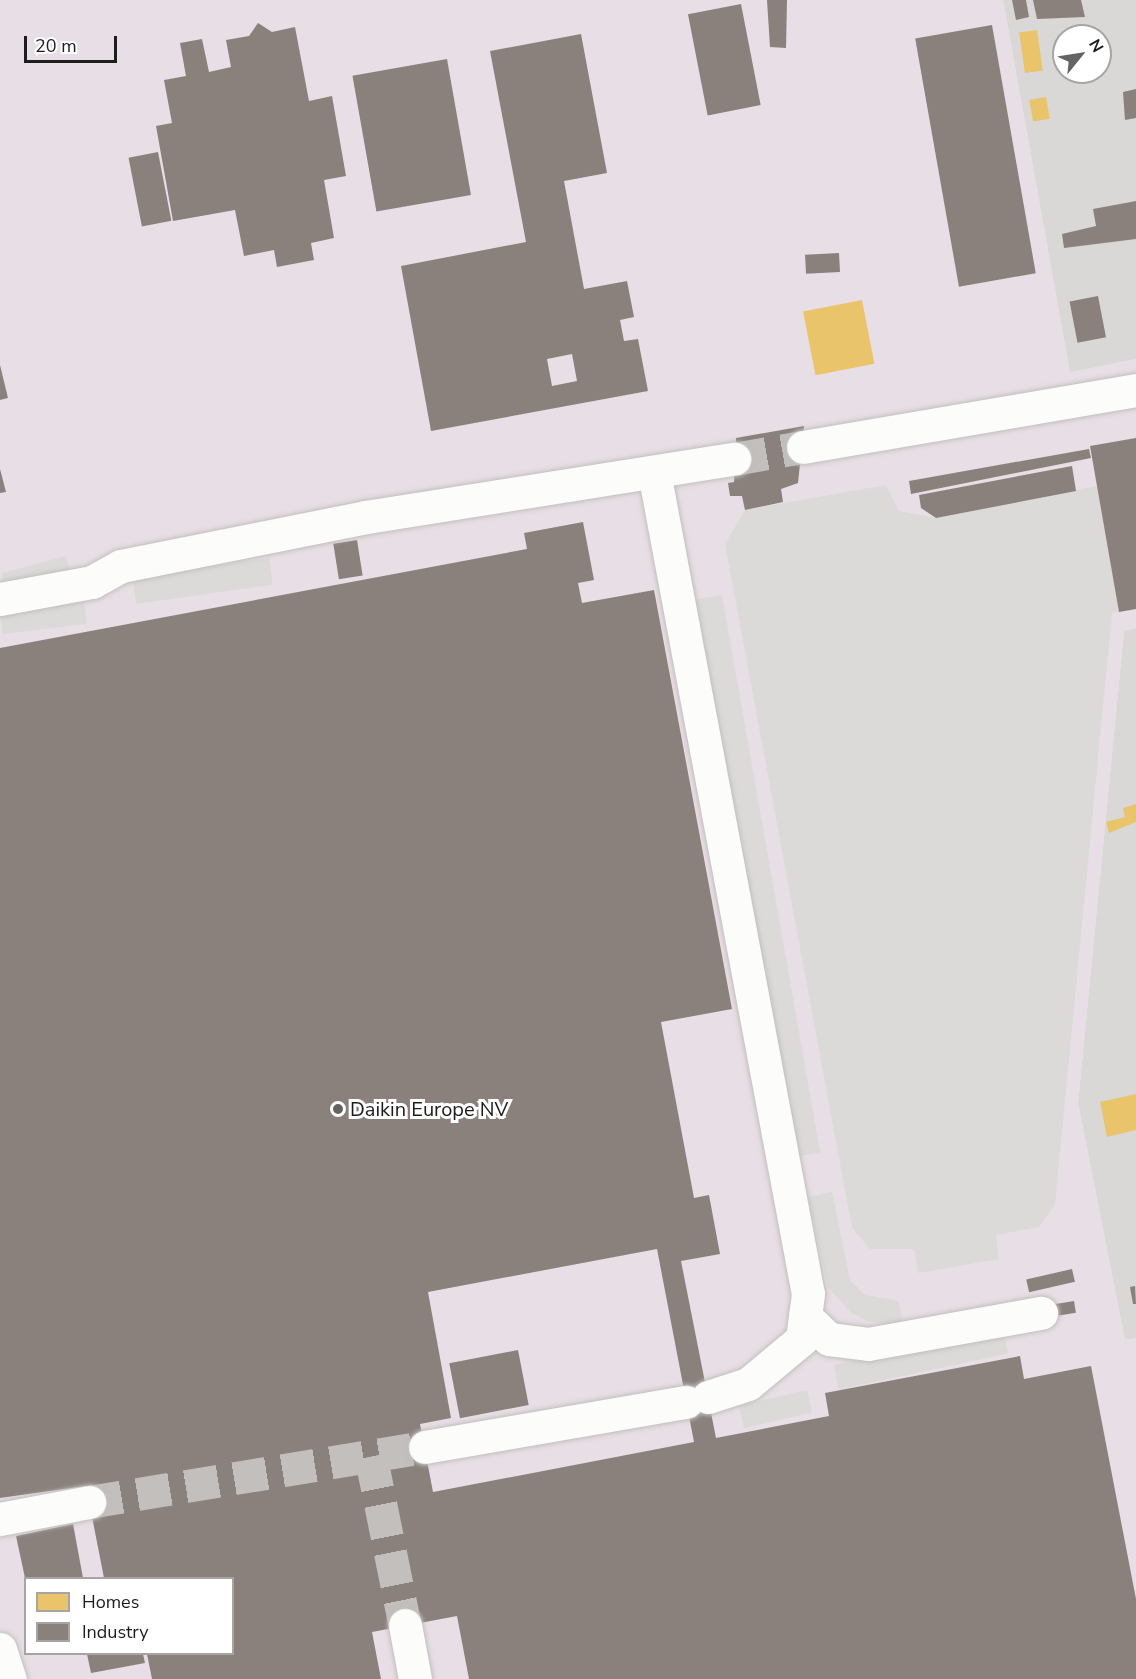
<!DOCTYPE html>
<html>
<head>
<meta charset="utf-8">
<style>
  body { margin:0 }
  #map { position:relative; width:1136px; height:1679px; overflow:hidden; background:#ebe8e5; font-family:"Nunito Sans",sans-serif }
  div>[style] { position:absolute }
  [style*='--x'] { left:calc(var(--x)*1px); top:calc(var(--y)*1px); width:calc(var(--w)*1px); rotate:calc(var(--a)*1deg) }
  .residential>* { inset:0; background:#dad8d7 }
  .industrial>* { inset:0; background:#e8dee5 }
  .parking>* { inset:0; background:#dbdad9; transform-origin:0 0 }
  .homes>* { inset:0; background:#e9c46a; transform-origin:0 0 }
  .industry>* { inset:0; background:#8a817c; transform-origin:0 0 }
  .minor-tunnel>* { height:33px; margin-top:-16.5px; transform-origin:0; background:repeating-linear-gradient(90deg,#c2bfbd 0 33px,transparent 0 49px) }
  .roads { filter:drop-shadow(0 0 2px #c1bfbe) drop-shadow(0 0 2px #c1bfbe) }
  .minor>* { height:33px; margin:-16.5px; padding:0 16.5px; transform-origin:16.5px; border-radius:16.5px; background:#fcfcfb }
  .dots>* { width:16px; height:16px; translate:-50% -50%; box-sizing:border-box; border:3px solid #fff; border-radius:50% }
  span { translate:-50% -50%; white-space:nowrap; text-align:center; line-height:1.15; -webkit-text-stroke:6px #fff; paint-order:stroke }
  .poi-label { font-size:20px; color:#1d1d1d }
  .left { translate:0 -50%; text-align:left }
  .legend { position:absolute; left:24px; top:1577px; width:210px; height:78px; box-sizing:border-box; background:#fff; border:2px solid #a5a5a5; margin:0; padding:8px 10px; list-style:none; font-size:18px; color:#1d1d1d }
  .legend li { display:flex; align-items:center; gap:12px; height:30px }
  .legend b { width:30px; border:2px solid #a5a5a5 }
  .north { position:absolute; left:1052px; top:24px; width:60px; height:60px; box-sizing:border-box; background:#fff; border:2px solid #a5a5a5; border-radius:50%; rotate:60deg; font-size:16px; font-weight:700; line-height:24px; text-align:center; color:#1d1d1d }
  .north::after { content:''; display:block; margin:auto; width:21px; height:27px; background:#656463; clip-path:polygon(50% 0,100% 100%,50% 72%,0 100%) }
  .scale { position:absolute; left:24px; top:36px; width:93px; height:27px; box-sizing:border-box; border:3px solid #1d1d1d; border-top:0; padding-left:8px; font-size:18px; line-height:21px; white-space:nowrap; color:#1d1d1d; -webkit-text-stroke:4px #fff; paint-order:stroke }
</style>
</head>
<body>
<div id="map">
  <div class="residential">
    <div style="clip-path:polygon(evenodd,1003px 0,1136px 0,1136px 359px,1070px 373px,1003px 0,1064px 36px,1100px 36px,1100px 72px,1064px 72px,1064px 36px)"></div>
    <div style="clip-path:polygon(1136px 628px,1136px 1338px,1125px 1340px,1078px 1103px,1124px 631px)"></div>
  </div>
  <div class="industrial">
    <div style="clip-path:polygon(evenodd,0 0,1003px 0,1070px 372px,1136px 359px,1136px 628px,1124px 631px,1078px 1103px,1125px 1340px,1136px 1338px,1136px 1679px,0 1679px,0 0,26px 1578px,232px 1578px,232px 1654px,26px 1654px,26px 1578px)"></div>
  </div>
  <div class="parking">
    <div style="clip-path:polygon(886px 485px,899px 511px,936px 518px,1097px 486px,1119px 612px,1112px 613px,1055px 1205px,1039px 1227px,996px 1235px,999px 1259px,918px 1273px,914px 1249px,870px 1249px,852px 1228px,725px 544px,745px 510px)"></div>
    <div style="left:66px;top:556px;width:16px;height:67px;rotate:75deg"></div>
    <div style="left:269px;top:558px;width:27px;height:138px;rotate:82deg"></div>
    <div style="left:722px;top:595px;width:566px;height:26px;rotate:80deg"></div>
    <div style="left:84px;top:599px;width:25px;height:85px;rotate:83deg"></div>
    <div style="clip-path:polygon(832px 1192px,850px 1280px,865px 1295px,899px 1301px,903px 1325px,867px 1321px,851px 1313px,828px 1287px,808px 1197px)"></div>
    <div style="left:1003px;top:1329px;width:25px;height:173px;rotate:78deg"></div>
    <div style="left:807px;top:1390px;width:23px;height:70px;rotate:77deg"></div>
  </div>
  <div class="homes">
    <div style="left:1037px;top:30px;width:41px;height:18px;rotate:82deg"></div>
    <div style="left:1046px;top:97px;width:22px;height:17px;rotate:80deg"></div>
    <div style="left:862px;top:300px;width:65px;height:60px;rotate:79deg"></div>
    <div style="clip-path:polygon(1136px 804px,1136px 822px,1109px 833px,1106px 822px,1125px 817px,1123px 808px)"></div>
    <div style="clip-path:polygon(1136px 1094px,1136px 1130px,1107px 1137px,1100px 1102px)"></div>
  </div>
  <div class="industry">
    <div style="clip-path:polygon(767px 0,787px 0,786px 48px,770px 47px)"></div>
    <div style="clip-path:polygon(1012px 0,1026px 0,1029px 17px,1016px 20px)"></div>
    <div style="clip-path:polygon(1033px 0,1081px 0,1085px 17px,1037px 19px)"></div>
    <div style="left:741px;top:4px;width:103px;height:54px;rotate:79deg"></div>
    <div style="clip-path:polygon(258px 23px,272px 32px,295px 27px,309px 101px,332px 96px,346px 176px,324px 180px,334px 238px,311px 243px,314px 260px,277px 267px,274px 250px,244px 256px,235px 210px,173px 221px,156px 126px,172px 123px,164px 80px,186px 76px,180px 43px,202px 39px,209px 72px,231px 67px,226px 40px,249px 36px)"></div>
    <div style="left:992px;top:25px;width:252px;height:78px;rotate:80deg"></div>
    <div style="clip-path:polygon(evenodd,581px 34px,607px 173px,564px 181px,584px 289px,627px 281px,634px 317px,620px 320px,624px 341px,638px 339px,648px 391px,431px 431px,401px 266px,526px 242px,490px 51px,581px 34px,572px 354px,577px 381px,552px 386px,547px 359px,572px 354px)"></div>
    <div style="left:447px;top:59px;width:138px;height:96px;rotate:80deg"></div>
    <div style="clip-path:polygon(1136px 89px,1136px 118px,1125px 120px,1123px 92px)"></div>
    <div style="left:158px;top:152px;width:70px;height:30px;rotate:79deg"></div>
    <div style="clip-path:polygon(1136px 201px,1136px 239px,1064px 248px,1062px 234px,1096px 226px,1093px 209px)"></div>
    <div style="left:839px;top:253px;width:19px;height:34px;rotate:87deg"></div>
    <div style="left:1098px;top:296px;width:42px;height:29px;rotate:79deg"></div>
    <div style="clip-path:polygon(0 365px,8px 398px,0 400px)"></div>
    <div style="clip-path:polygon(804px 426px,798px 483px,781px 489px,783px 502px,745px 510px,742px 496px,730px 496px,728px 483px,734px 482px,736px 438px)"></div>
    <div style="clip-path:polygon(1136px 438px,1136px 609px,1119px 612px,1090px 446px)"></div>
    <div style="clip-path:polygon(1089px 449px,1091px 458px,911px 494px,909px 481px)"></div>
    <div style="clip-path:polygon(1072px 466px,1076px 491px,936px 518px,921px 508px,919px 495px)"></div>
    <div style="clip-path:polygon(0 469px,6px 492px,0 493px)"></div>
    <div style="clip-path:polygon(evenodd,583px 522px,594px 580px,578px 583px,582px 603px,654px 590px,732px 1009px,661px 1022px,694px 1198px,709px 1195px,720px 1254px,681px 1261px,716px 1438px,829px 1416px,825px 1393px,1020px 1356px,1024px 1379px,1091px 1366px,1136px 1599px,1136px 1679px,469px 1679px,457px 1616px,372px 1632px,381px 1679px,152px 1679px,147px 1654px,232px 1654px,232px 1578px,104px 1578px,86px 1486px,0 1498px,0 648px,527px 549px,524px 533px,583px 522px,657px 1249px,694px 1442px,433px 1492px,420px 1424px,451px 1418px,428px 1292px,657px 1249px)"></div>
    <div style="left:357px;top:540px;width:36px;height:24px;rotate:81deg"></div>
    <div style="left:1072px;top:1269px;width:13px;height:47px;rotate:77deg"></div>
    <div style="clip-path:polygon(1135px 1286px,1136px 1304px,1133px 1304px,1130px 1287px)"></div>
    <div style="left:1074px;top:1301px;width:12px;height:20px;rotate:81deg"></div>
    <div style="left:518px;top:1350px;width:56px;height:70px;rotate:79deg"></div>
    <div style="clip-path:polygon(73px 1524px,83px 1578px,25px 1578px,16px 1536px)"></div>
    <div style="clip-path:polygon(87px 1654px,143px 1654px,145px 1663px,91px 1673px)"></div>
  </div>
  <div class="minor-tunnel">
    <div style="--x:734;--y:459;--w:70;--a:-9.9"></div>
    <div style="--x:371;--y:1456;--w:172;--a:78.6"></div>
    <div style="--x:89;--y:1502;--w:340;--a:-9.3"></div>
  </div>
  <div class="roads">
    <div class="minor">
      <div style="--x:803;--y:447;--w:338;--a:-9.7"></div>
      <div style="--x:654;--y:472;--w:836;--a:79.39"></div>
      <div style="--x:808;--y:1294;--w:45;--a:97.6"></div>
      <div style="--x:802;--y:1339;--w:70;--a:140.2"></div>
      <div style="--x:748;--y:1384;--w:42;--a:162"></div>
      <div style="--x:0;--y:599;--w:94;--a:-10.5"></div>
      <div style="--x:92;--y:582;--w:33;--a:-29"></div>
      <div style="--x:121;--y:566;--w:250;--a:-11.3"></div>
      <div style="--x:366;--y:517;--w:373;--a:-9"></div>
      <div style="--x:805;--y:1316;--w:33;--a:44"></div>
      <div style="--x:829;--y:1339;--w:39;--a:7"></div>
      <div style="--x:868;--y:1344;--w:176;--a:-10.2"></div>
      <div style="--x:425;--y:1447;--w:265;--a:-9.8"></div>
      <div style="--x:0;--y:1519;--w:91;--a:-10.8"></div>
      <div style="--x:405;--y:1625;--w:55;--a:79.5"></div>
      <div style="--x:0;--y:1649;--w:32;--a:72"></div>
    </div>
  </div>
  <div class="dots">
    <div style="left:338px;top:1109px;background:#656463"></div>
  </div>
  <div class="poi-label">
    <span class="left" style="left:350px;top:1109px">Daikin Europe NV</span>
  </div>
  <ul class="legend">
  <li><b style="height:16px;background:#e9c46a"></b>Homes</li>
  <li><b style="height:16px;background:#8a817c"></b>Industry</li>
  </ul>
  <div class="north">N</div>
  <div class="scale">20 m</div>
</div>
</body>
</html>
